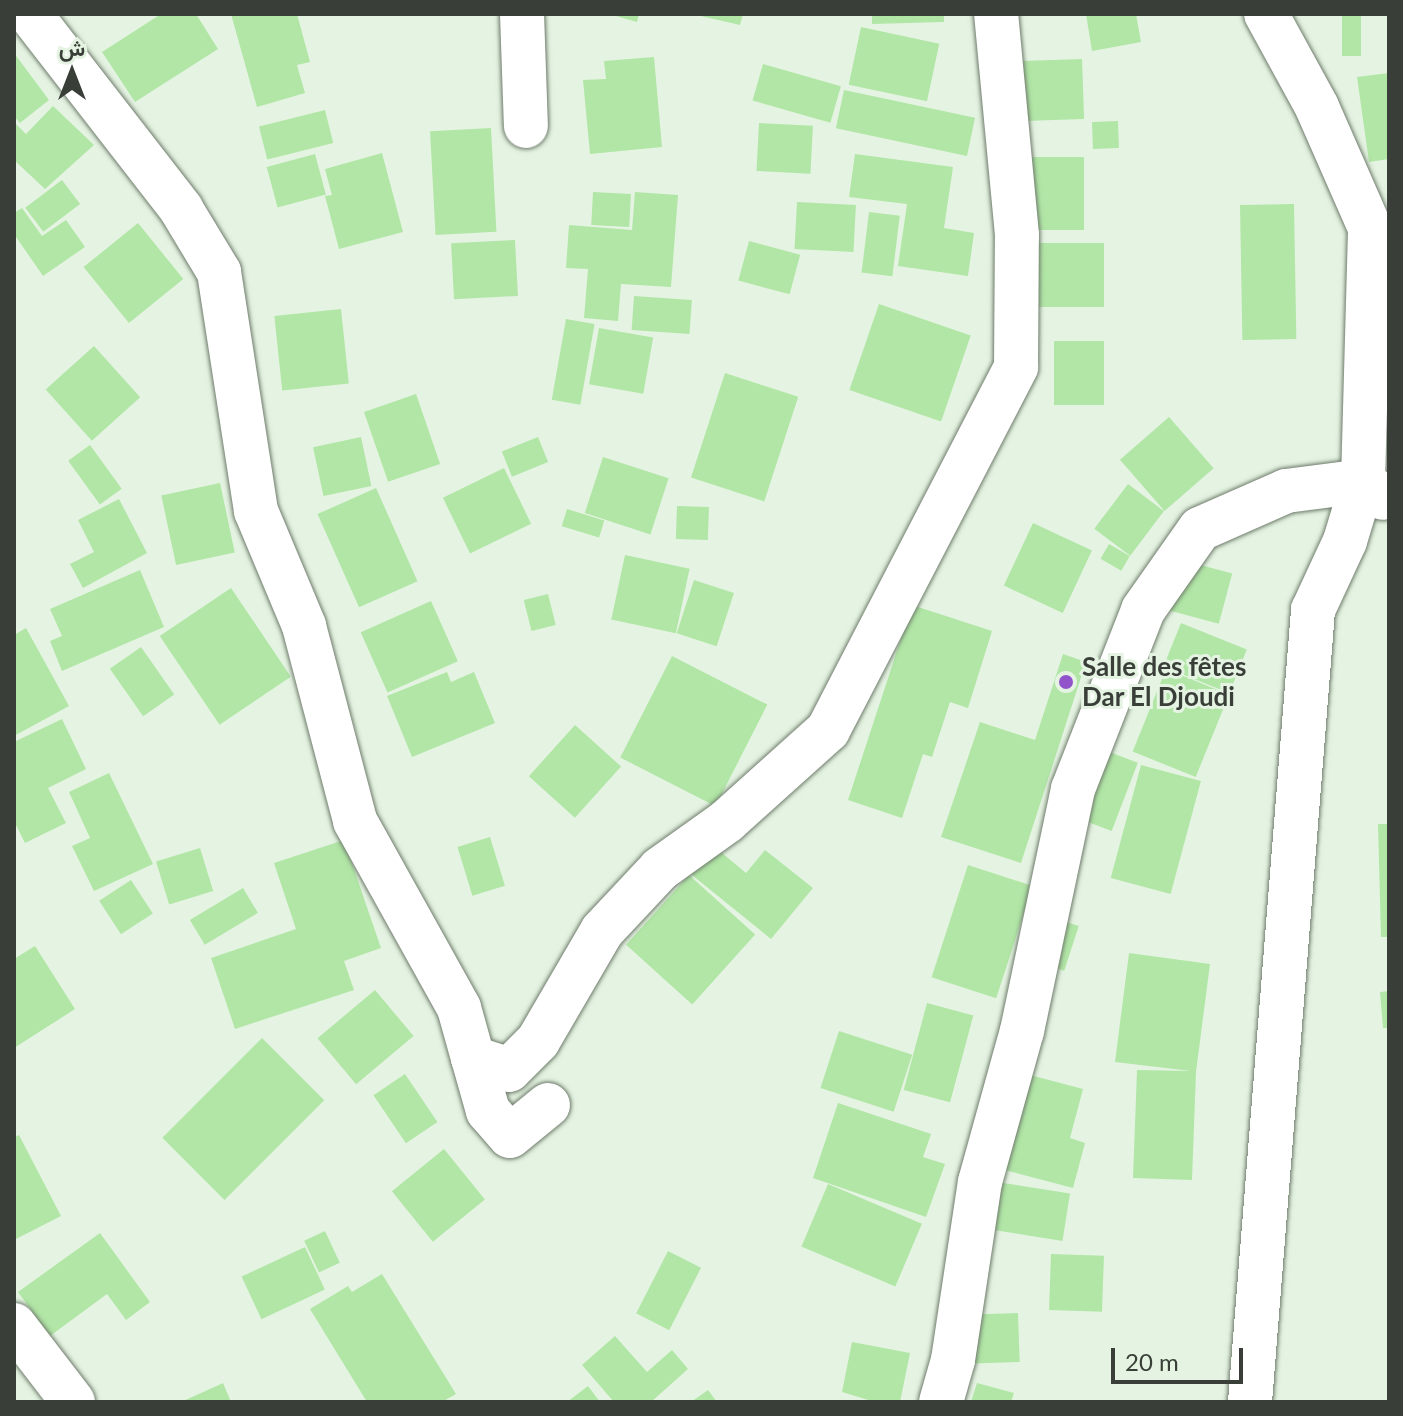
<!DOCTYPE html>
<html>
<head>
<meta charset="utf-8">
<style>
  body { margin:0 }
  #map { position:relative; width:1403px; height:1416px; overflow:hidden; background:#e5f4e2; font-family:Lato,Vazirmatn,sans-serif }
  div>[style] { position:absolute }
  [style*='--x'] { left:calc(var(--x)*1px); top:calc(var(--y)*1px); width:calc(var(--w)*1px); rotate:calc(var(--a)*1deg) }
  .building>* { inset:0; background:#b1e6a6; transform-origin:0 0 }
  .roads { filter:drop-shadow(0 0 2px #6f7c6c) drop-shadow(0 0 2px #6f7c6c) }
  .minor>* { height:44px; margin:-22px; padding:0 22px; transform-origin:22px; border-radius:22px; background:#fff }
  .dots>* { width:22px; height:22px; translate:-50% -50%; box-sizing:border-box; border:4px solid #e5f4e2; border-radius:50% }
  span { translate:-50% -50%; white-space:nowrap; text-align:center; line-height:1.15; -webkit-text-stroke:6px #e5f4e2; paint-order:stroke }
  .poi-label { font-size:26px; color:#393f38; font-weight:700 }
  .left { translate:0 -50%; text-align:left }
  .frame { position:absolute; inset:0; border:16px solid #393f38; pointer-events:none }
  .north { position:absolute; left:32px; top:32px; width:80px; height:80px; -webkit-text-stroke:6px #e5f4e2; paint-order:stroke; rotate:0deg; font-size:22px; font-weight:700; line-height:32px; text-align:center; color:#393f38 }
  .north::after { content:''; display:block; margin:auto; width:28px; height:36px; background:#393f38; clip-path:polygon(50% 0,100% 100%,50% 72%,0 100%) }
  .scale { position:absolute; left:1111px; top:1348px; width:132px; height:36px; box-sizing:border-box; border:4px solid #393f38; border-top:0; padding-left:10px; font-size:24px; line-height:28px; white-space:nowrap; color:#393f38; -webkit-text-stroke:6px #e5f4e2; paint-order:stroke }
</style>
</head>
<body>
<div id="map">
  <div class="building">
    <div style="clip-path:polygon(161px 14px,196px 14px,218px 49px,135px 102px,102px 52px)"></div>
    <div style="clip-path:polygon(231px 14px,297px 14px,310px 62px,297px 65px,305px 93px,257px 107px)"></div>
    <div style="clip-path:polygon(609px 14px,639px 14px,637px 22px)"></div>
    <div style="clip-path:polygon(692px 14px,743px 14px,740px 25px)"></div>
    <div style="clip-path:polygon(872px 14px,944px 14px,944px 22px,872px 24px)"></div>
    <div style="clip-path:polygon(1086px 14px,1136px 14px,1141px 42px,1092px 51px)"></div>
    <div style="left:1342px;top:14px;width:19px;height:42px"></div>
    <div style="left:861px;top:27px;width:80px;height:59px;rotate:12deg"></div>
    <div style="clip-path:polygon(14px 53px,49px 100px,20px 123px,14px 116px)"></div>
    <div style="clip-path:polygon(654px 57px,662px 147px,590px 154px,583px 80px,606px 79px,604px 61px)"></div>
    <div style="left:1082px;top:59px;width:60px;height:60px;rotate:88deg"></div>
    <div style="left:763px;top:64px;width:81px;height:38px;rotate:16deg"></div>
    <div style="clip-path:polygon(1389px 73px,1389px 159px,1369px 162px,1357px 77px)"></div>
    <div style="left:844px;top:90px;width:134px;height:39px;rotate:12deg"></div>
    <div style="clip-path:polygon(53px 106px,94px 145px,45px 189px,14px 160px,14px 122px,26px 134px)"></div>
    <div style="left:325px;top:110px;width:34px;height:68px;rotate:76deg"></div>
    <div style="left:1118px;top:121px;width:27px;height:26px;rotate:88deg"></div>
    <div style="left:759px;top:123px;width:54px;height:48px;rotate:3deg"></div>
    <div style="left:491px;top:128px;width:104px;height:61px;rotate:87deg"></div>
    <div style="clip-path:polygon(382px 153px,403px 232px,339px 249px,325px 196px,332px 195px,325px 169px)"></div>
    <div style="left:315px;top:154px;width:42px;height:50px;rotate:75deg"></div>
    <div style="clip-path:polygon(855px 154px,953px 167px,944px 228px,974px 233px,968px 276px,898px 266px,907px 204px,849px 197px)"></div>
    <div style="left:1029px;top:157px;width:55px;height:73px"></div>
    <div style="left:62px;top:180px;width:30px;height:46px;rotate:53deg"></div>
    <div style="left:593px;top:192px;width:38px;height:33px;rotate:3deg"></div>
    <div style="clip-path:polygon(635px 192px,678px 195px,671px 287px,621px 284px,618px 321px,584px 318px,588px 269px,566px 268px,569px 225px,632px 230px)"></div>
    <div style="left:797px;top:202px;width:59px;height:47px;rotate:3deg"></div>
    <div style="left:1294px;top:204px;width:135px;height:54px;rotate:89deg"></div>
    <div style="clip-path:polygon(22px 208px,42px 236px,66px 220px,85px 247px,43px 276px,14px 234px,14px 213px)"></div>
    <div style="left:869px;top:212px;width:31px;height:61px;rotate:7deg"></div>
    <div style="left:138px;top:223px;width:72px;height:70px;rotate:51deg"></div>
    <div style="left:515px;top:240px;width:56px;height:64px;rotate:87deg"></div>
    <div style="left:749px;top:241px;width:53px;height:41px;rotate:15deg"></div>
    <div style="left:1037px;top:243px;width:67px;height:64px"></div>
    <div style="left:634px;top:296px;width:58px;height:34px;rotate:4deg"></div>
    <div style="left:879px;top:304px;width:97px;height:91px;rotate:19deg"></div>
    <div style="left:341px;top:309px;width:75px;height:67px;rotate:84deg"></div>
    <div style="left:566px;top:319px;width:29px;height:82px;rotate:10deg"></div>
    <div style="left:599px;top:328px;width:55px;height:57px;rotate:10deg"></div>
    <div style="left:1054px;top:341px;width:50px;height:64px"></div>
    <div style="left:94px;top:346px;width:69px;height:65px;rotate:48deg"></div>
    <div style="left:725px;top:373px;width:77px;height:110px;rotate:18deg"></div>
    <div style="left:416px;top:394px;width:74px;height:55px;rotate:71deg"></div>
    <div style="left:1169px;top:417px;width:68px;height:65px;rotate:49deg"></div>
    <div style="left:361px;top:437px;width:50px;height:49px;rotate:78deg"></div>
    <div style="left:538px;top:437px;width:27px;height:39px;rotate:68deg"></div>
    <div style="left:90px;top:445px;width:54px;height:27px;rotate:54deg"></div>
    <div style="left:603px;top:457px;width:69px;height:59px;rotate:18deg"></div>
    <div style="left:504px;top:468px;width:62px;height:68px;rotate:64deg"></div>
    <div style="left:220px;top:483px;width:71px;height:60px;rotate:78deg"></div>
    <div style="left:1128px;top:484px;width:45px;height:56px;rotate:37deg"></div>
    <div style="left:376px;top:488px;width:102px;height:64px;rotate:66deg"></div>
    <div style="clip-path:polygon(119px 499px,147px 553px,83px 588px,70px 564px,94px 552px,78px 520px)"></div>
    <div style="left:677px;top:506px;width:32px;height:33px;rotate:2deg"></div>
    <div style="left:567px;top:509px;width:39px;height:18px;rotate:17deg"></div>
    <div style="left:1033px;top:523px;width:65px;height:69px;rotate:25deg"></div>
    <div style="left:1109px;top:544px;width:24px;height:17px;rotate:30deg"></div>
    <div style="left:625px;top:555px;width:66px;height:66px;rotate:12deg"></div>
    <div style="left:1182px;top:560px;width:52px;height:52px;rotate:15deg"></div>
    <div style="clip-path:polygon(140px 570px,164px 627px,62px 671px,50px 641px,62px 636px,50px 609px)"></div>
    <div style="left:694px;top:580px;width:42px;height:56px;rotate:18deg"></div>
    <div style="left:231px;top:588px;width:107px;height:86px;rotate:56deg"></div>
    <div style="left:548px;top:594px;width:32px;height:25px;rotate:76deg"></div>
    <div style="left:431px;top:601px;width:66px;height:77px;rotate:66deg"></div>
    <div style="clip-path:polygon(912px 605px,992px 631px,968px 708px,950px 702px,932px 757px,923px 754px,902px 818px,848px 800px)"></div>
    <div style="left:1181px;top:623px;width:71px;height:47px;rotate:22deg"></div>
    <div style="clip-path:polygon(26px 628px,69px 706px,14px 736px,14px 635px)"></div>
    <div style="left:141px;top:647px;width:58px;height:38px;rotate:55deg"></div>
    <div style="clip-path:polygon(1063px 654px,1086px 662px,1021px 863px,941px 837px,980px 722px,1035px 740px)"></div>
    <div style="left:672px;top:656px;width:107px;height:114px;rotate:27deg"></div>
    <div style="left:1166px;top:669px;width:68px;height:89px;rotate:22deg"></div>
    <div style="clip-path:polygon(447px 672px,451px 682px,474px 672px,495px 723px,412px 757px,387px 696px)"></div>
    <div style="clip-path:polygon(62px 719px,86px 769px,48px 788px,66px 823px,25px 843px,14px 821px,14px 742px)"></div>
    <div style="left:575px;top:725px;width:62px;height:69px;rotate:42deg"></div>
    <div style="left:1107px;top:751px;width:33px;height:73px;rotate:21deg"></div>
    <div style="left:1141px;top:765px;width:62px;height:117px;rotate:15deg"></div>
    <div style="clip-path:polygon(109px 773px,153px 864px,94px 891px,72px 846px,90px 838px,69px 792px)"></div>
    <div style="clip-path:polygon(1378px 824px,1389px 824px,1389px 937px,1381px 937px)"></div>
    <div style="left:490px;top:837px;width:51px;height:34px;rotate:73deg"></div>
    <div style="clip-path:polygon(344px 840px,381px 948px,344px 961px,354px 990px,235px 1029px,211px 958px,296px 929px,274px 863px)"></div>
    <div style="clip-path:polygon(710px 843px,746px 873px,765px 850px,813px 888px,771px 939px,687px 871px)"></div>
    <div style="left:200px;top:848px;width:45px;height:46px;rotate:73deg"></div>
    <div style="left:968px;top:865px;width:68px;height:118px;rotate:18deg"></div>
    <div style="left:689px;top:875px;width:89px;height:94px;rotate:42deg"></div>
    <div style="left:131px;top:880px;width:40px;height:38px;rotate:57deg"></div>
    <div style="left:243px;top:888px;width:29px;height:62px;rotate:59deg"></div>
    <div style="left:1054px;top:918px;width:26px;height:47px;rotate:18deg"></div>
    <div style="clip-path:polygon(35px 946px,75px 1009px,14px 1048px,14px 959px)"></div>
    <div style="clip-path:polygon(1129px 953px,1210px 964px,1196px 1072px,1192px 1180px,1133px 1178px,1137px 1070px,1191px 1071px,1115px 1062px)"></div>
    <div style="left:375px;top:990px;width:60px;height:75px;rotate:50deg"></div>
    <div style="clip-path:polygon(1389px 991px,1389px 1028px,1383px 1028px,1380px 992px)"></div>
    <div style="left:927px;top:1003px;width:48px;height:90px;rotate:15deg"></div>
    <div style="left:839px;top:1031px;width:77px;height:60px;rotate:18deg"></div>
    <div style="left:262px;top:1038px;width:88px;height:141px;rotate:45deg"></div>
    <div style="clip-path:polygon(1011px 1070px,1083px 1089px,1070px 1138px,1085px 1143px,1073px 1188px,986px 1165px)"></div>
    <div style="left:405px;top:1074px;width:58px;height:38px;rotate:56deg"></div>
    <div style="clip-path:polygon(838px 1103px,931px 1134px,923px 1157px,945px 1164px,926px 1217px,813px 1178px)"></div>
    <div style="clip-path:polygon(19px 1135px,61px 1216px,14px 1240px,14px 1137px)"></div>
    <div style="left:444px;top:1149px;width:65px;height:67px;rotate:51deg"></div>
    <div style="left:991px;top:1181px;width:80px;height:48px;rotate:9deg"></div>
    <div style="left:828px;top:1184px;width:102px;height:68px;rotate:23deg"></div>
    <div style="left:325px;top:1231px;width:35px;height:23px;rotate:65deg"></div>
    <div style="clip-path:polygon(100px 1233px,150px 1302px,126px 1320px,107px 1294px,50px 1336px,18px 1292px)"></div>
    <div style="left:305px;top:1247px;width:47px;height:70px;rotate:65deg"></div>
    <div style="left:668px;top:1251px;width:37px;height:70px;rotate:27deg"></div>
    <div style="left:1051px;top:1254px;width:53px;height:56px;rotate:2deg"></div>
    <div style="clip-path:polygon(382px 1274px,456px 1394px,442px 1402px,367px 1402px,310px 1309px,348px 1286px,352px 1292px)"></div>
    <div style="left:1018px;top:1313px;width:49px;height:53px;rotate:88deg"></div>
    <div style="clip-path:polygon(615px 1336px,647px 1372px,672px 1350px,688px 1369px,651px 1402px,614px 1402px,582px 1365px)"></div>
    <div style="clip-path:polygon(852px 1342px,910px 1353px,900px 1402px,875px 1402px,842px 1392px)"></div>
    <div style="clip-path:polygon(223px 1383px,231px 1402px,181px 1402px)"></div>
    <div style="clip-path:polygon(977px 1383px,1014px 1393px,1011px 1402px,971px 1402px)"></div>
    <div style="clip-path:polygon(588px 1386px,600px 1402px,567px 1402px)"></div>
    <div style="clip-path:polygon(708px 1390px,717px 1402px,691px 1402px)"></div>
  </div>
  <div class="roads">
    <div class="minor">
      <div style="--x:30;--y:14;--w:247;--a:52.2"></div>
      <div style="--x:181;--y:209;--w:74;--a:58.9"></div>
      <div style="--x:219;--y:272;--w:242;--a:81.2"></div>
      <div style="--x:256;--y:511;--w:125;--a:67.3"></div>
      <div style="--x:304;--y:626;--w:202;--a:75.3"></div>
      <div style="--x:355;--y:821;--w:214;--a:60.9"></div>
      <div style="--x:459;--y:1008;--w:52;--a:74.4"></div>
      <div style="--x:473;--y:1058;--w:38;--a:18"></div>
      <div style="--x:509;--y:1070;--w:41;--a:-45"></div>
      <div style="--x:538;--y:1041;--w:127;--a:-59.8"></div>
      <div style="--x:602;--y:931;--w:85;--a:-46.9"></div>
      <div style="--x:660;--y:869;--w:82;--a:-35.6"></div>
      <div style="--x:727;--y:821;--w:136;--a:-42"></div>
      <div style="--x:828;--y:730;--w:409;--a:-62.6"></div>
      <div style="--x:1016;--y:367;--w:132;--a:-89.6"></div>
      <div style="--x:1017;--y:235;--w:222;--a:-95.4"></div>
      <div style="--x:522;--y:14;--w:112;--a:88"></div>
      <div style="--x:473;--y:1058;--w:55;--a:74.2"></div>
      <div style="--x:488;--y:1111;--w:33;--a:49"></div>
      <div style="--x:510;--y:1136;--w:49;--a:-39.2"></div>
      <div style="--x:14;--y:1325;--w:97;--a:52.5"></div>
      <div style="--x:941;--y:1402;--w:44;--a:-74.1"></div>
      <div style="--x:953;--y:1360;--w:180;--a:-81.4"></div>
      <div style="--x:980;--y:1182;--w:157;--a:-74.5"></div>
      <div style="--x:1022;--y:1031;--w:247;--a:-78.1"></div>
      <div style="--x:1073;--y:789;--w:192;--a:-68.6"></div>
      <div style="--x:1143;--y:610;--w:99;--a:-54.9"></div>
      <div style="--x:1200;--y:529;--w:94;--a:-23.8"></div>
      <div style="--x:1286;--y:491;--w:78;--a:-7.4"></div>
      <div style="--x:1363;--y:481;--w:26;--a:40"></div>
      <div style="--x:1250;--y:1402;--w:795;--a:-85.45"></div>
      <div style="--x:1313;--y:610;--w:76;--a:-65.1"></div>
      <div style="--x:1345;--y:541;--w:63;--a:-73.3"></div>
      <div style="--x:1363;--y:481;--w:253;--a:-88.4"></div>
      <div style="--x:1370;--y:228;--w:132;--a:-113.7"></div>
      <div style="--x:1317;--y:107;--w:106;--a:-118.7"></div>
    </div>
  </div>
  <div class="dots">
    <div style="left:1066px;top:682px;background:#9154ca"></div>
  </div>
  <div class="poi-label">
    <span class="left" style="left:1082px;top:682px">Salle des fêtes<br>Dar El Djoudi</span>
  </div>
  <div class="frame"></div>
  <div class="north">ش</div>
  <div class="scale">20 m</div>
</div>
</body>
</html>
